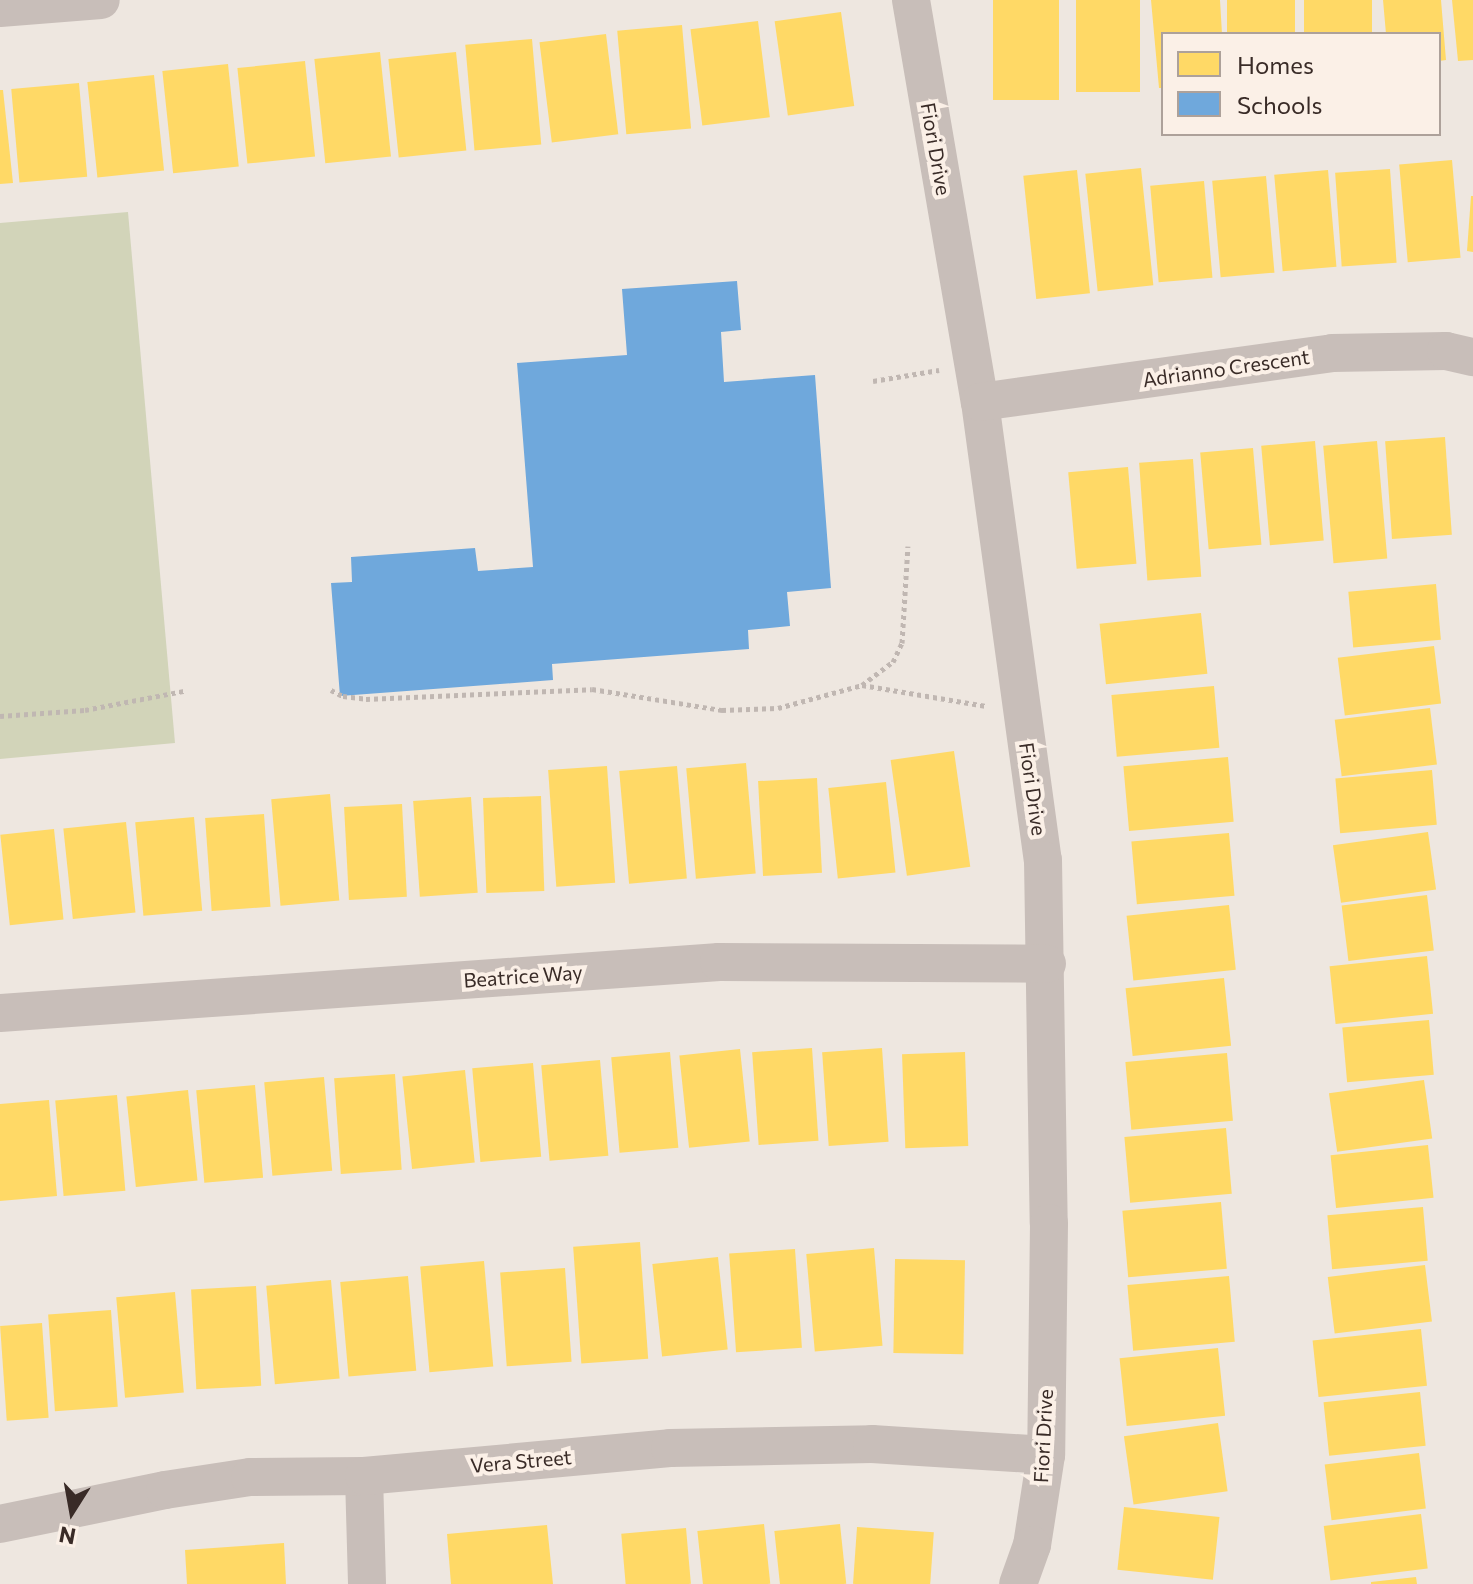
<!DOCTYPE html>
<html>
<head>
<meta charset="utf-8">
<style>
  body { margin:0 }
  #map { position:relative; width:1473px; height:1584px; overflow:hidden; background:#eee7e0; font-family:Commissioner,sans-serif }
  div>[style] { position:absolute }
  [style*='--x'] { left:calc(var(--x)*1px); top:calc(var(--y)*1px); width:calc(var(--w)*1px); rotate:calc(var(--a)*1deg) }
  .green>* { inset:0; background:#d2d4b9 }
  .homes>* { inset:0; background:#ffd966; transform-origin:0 0 }
  .schools>* { inset:0; background:#6fa8dc }
  .path>* { height:5px; margin-top:-2.5px; transform-origin:0; background:repeating-linear-gradient(90deg,#c0b7b2 0 4px,transparent 0 8px) }
  .minor>* { height:38px; margin:-19px; padding:0 19px; transform-origin:19px; border-radius:19px; background:#c8beb9 }
  span { translate:-50% -50%; white-space:nowrap; text-align:center; line-height:1.15; -webkit-text-stroke:8px #fbf0e7; paint-order:stroke }
  .street-label { font-size:20px; color:#392b27 }
  .legend { position:absolute; left:1161px; top:32px; width:280px; height:104px; box-sizing:border-box; background:#fbf0e7; border:2px solid #ada19a; margin:0; padding:10px 14px; list-style:none; font-size:24px; color:#392b27 }
  .legend li { display:flex; align-items:center; gap:16px; height:40px }
  .legend b { width:40px; border:2px solid #ada19a }
  .north { position:absolute; left:32px; top:1472px; width:80px; height:80px; -webkit-text-stroke:6px #fbf0e7; paint-order:stroke; rotate:191deg; font-size:22px; font-weight:700; line-height:32px; text-align:center; color:#392b27 }
  .north::after { content:''; display:block; margin:auto; width:28px; height:36px; background:#392b27; clip-path:polygon(50% 0,100% 100%,50% 72%,0 100%) }
</style>
</head>
<body>
<div id="map">
  <div class="green">
    <div style="clip-path:polygon(128px 212px,175px 743px,0 759px,0 223px)"></div>
  </div>
  <div class="homes">
    <div style="left:993px;top:0;width:66px;height:100px"></div>
    <div style="left:1076px;top:0;width:64px;height:92px"></div>
    <div style="clip-path:polygon(1151px 0,1220px 0,1222px 34px,1163px 34px,1163px 88px,1159px 88px)"></div>
    <div style="left:1227px;top:0;width:68px;height:34px"></div>
    <div style="left:1304px;top:0;width:68px;height:34px"></div>
    <div style="clip-path:polygon(1383px 0,1441px 0,1446px 60px,1439px 61px,1439px 34px,1386px 34px)"></div>
    <div style="clip-path:polygon(1452px 0,1473px 0,1473px 60px,1458px 61px)"></div>
    <div style="left:841px;top:12px;width:95px;height:67px;rotate:82deg"></div>
    <div style="left:758px;top:21px;width:97px;height:68px;rotate:83deg"></div>
    <div style="left:682px;top:25px;width:104px;height:65px;rotate:85deg"></div>
    <div style="left:606px;top:34px;width:101px;height:67px;rotate:83deg"></div>
    <div style="left:532px;top:39px;width:106px;height:67px;rotate:85deg"></div>
    <div style="left:380px;top:52px;width:105px;height:66px;rotate:84deg"></div>
    <div style="left:456px;top:52px;width:99px;height:68px;rotate:84deg"></div>
    <div style="left:305px;top:61px;width:96px;height:68px;rotate:84deg"></div>
    <div style="left:228px;top:64px;width:103px;height:66px;rotate:84deg"></div>
    <div style="left:154px;top:75px;width:96px;height:67px;rotate:84deg"></div>
    <div style="left:79px;top:83px;width:94px;height:68px;rotate:85deg"></div>
    <div style="clip-path:polygon(0 90px,3px 90px,13px 183px,0 184px)"></div>
    <div style="left:1452px;top:160px;width:98px;height:53px;rotate:85deg"></div>
    <div style="left:1141px;top:168px;width:118px;height:56px;rotate:84deg"></div>
    <div style="left:1390px;top:169px;width:94px;height:55px;rotate:86deg"></div>
    <div style="left:1077px;top:170px;width:124px;height:54px;rotate:84deg"></div>
    <div style="left:1328px;top:170px;width:97px;height:54px;rotate:85deg"></div>
    <div style="left:1266px;top:176px;width:97px;height:54px;rotate:85deg"></div>
    <div style="left:1204px;top:181px;width:97px;height:54px;rotate:85deg"></div>
    <div style="clip-path:polygon(1471px 196px,1473px 196px,1473px 252px,1467px 251px)"></div>
    <div style="left:1445px;top:437px;width:98px;height:60px;rotate:86deg"></div>
    <div style="left:1315px;top:441px;width:100px;height:54px;rotate:85deg"></div>
    <div style="left:1377px;top:441px;width:118px;height:54px;rotate:85deg"></div>
    <div style="left:1253px;top:448px;width:97px;height:53px;rotate:85deg"></div>
    <div style="left:1193px;top:459px;width:118px;height:54px;rotate:86deg"></div>
    <div style="left:1128px;top:467px;width:97px;height:60px;rotate:85deg"></div>
    <div style="left:1436px;top:584px;width:56px;height:88px;rotate:85deg"></div>
    <div style="left:1201px;top:613px;width:61px;height:102px;rotate:84deg"></div>
    <div style="left:1434px;top:646px;width:58px;height:97px;rotate:83deg"></div>
    <div style="left:1214px;top:686px;width:62px;height:103px;rotate:85deg"></div>
    <div style="left:1430px;top:708px;width:57px;height:96px;rotate:83deg"></div>
    <div style="left:954px;top:751px;width:117px;height:64px;rotate:82deg"></div>
    <div style="left:1228px;top:757px;width:65px;height:105px;rotate:85deg"></div>
    <div style="left:746px;top:763px;width:111px;height:60px;rotate:85deg"></div>
    <div style="left:607px;top:766px;width:117px;height:59px;rotate:86deg"></div>
    <div style="left:677px;top:766px;width:113px;height:58px;rotate:85deg"></div>
    <div style="left:1432px;top:770px;width:55px;height:97px;rotate:85deg"></div>
    <div style="left:817px;top:778px;width:95px;height:59px;rotate:87deg"></div>
    <div style="left:886px;top:782px;width:91px;height:58px;rotate:84deg"></div>
    <div style="left:330px;top:794px;width:107px;height:59px;rotate:85deg"></div>
    <div style="left:541px;top:796px;width:95px;height:58px;rotate:88deg"></div>
    <div style="left:471px;top:797px;width:96px;height:58px;rotate:86deg"></div>
    <div style="left:402px;top:804px;width:93px;height:58px;rotate:87deg"></div>
    <div style="left:264px;top:814px;width:93px;height:59px;rotate:86deg"></div>
    <div style="left:194px;top:817px;width:94px;height:59px;rotate:85deg"></div>
    <div style="left:126px;top:822px;width:91px;height:63px;rotate:84deg"></div>
    <div style="left:54px;top:829px;width:91px;height:54px;rotate:84deg"></div>
    <div style="left:1428px;top:832px;width:58px;height:96px;rotate:82deg"></div>
    <div style="left:1229px;top:833px;width:63px;height:98px;rotate:85deg"></div>
    <div style="left:1427px;top:895px;width:56px;height:86px;rotate:83deg"></div>
    <div style="left:1229px;top:905px;width:65px;height:103px;rotate:84deg"></div>
    <div style="left:1427px;top:956px;width:58px;height:98px;rotate:84deg"></div>
    <div style="left:1224px;top:978px;width:68px;height:99px;rotate:84deg"></div>
    <div style="left:1429px;top:1020px;width:55px;height:87px;rotate:85deg"></div>
    <div style="left:812px;top:1048px;width:93px;height:60px;rotate:86deg"></div>
    <div style="left:882px;top:1048px;width:94px;height:60px;rotate:86deg"></div>
    <div style="left:740px;top:1049px;width:93px;height:61px;rotate:84deg"></div>
    <div style="left:670px;top:1052px;width:96px;height:59px;rotate:85deg"></div>
    <div style="left:965px;top:1052px;width:94px;height:63px;rotate:88deg"></div>
    <div style="left:1227px;top:1053px;width:68px;height:102px;rotate:85deg"></div>
    <div style="left:600px;top:1060px;width:96px;height:59px;rotate:85deg"></div>
    <div style="left:533px;top:1063px;width:94px;height:61px;rotate:85deg"></div>
    <div style="left:465px;top:1070px;width:93px;height:63px;rotate:84deg"></div>
    <div style="left:395px;top:1074px;width:96px;height:61px;rotate:86deg"></div>
    <div style="left:324px;top:1077px;width:94px;height:60px;rotate:85deg"></div>
    <div style="left:1424px;top:1080px;width:59px;height:96px;rotate:82deg"></div>
    <div style="left:255px;top:1085px;width:93px;height:59px;rotate:85deg"></div>
    <div style="left:188px;top:1090px;width:91px;height:62px;rotate:84deg"></div>
    <div style="left:117px;top:1095px;width:96px;height:62px;rotate:85deg"></div>
    <div style="clip-path:polygon(49px 1100px,57px 1196px,0 1201px,0 1104px)"></div>
    <div style="left:1226px;top:1128px;width:66px;height:102px;rotate:85deg"></div>
    <div style="left:1428px;top:1145px;width:53px;height:98px;rotate:84deg"></div>
    <div style="left:1221px;top:1202px;width:67px;height:99px;rotate:85deg"></div>
    <div style="left:1423px;top:1207px;width:54px;height:96px;rotate:85deg"></div>
    <div style="left:640px;top:1242px;width:117px;height:67px;rotate:86deg"></div>
    <div style="left:874px;top:1248px;width:98px;height:68px;rotate:85deg"></div>
    <div style="left:795px;top:1249px;width:99px;height:66px;rotate:86deg"></div>
    <div style="left:718px;top:1257px;width:93px;height:66px;rotate:84deg"></div>
    <div style="left:895px;top:1259px;width:70px;height:94px;rotate:1deg"></div>
    <div style="left:484px;top:1261px;width:106px;height:64px;rotate:85deg"></div>
    <div style="left:1425px;top:1265px;width:57px;height:98px;rotate:83deg"></div>
    <div style="left:565px;top:1268px;width:94px;height:65px;rotate:86deg"></div>
    <div style="left:408px;top:1276px;width:95px;height:68px;rotate:85deg"></div>
    <div style="left:1229px;top:1276px;width:66px;height:102px;rotate:85deg"></div>
    <div style="left:331px;top:1280px;width:99px;height:65px;rotate:85deg"></div>
    <div style="left:256px;top:1286px;width:100px;height:65px;rotate:87deg"></div>
    <div style="left:175px;top:1292px;width:101px;height:59px;rotate:85deg"></div>
    <div style="left:111px;top:1310px;width:97px;height:63px;rotate:86deg"></div>
    <div style="left:42px;top:1323px;width:95px;height:42px;rotate:86deg"></div>
    <div style="left:1421px;top:1329px;width:57px;height:109px;rotate:84deg"></div>
    <div style="left:1218px;top:1348px;width:68px;height:99px;rotate:84deg"></div>
    <div style="left:1420px;top:1392px;width:54px;height:97px;rotate:84deg"></div>
    <div style="left:1218px;top:1423px;width:69px;height:95px;rotate:82deg"></div>
    <div style="left:1419px;top:1453px;width:56px;height:95px;rotate:83deg"></div>
    <div style="left:1124px;top:1507px;width:96px;height:63px;rotate:6deg"></div>
    <div style="left:1421px;top:1514px;width:55px;height:98px;rotate:83deg"></div>
    <div style="left:764px;top:1524px;width:60px;height:67px;rotate:84deg"></div>
    <div style="left:840px;top:1524px;width:60px;height:66px;rotate:84deg"></div>
    <div style="clip-path:polygon(547px 1525px,553px 1584px,451px 1584px,447px 1534px)"></div>
    <div style="left:857px;top:1527px;width:77px;height:57px;rotate:4deg"></div>
    <div style="left:686px;top:1528px;width:56px;height:65px;rotate:85deg"></div>
    <div style="clip-path:polygon(284px 1543px,286px 1584px,187px 1584px,185px 1550px)"></div>
    <div style="clip-path:polygon(1416px 1577px,1417px 1584px,1371px 1584px,1371px 1582px)"></div>
  </div>
  <div class="schools">
    <div style="clip-path:polygon(737px 281px,741px 330px,721px 332px,724px 382px,815px 375px,831px 588px,787px 592px,790px 626px,748px 630px,749px 649px,552px 664px,553px 680px,340px 696px,331px 583px,352px 582px,351px 557px,475px 548px,478px 571px,533px 567px,517px 363px,627px 355px,622px 289px)"></div>
  </div>
  <div class="path">
    <div style="--x:873;--y:381;--w:67;--a:-9.5"></div>
    <div style="--x:862;--y:685;--w:39;--a:-37"></div>
    <div style="--x:893;--y:662;--w:21;--a:-65"></div>
    <div style="--x:902;--y:643;--w:97;--a:-86.5"></div>
    <div style="--x:331;--y:690;--w:13;--a:27"></div>
    <div style="--x:343;--y:696;--w:23;--a:7"></div>
    <div style="--x:366;--y:699;--w:226;--a:-2.5"></div>
    <div style="--x:592;--y:689;--w:132;--a:9.2"></div>
    <div style="--x:722;--y:710;--w:56;--a:-2"></div>
    <div style="--x:778;--y:708;--w:87;--a:-15.3"></div>
    <div style="--x:862;--y:685;--w:126;--a:9.6"></div>
    <div style="--x:0;--y:716;--w:85;--a:-4"></div>
    <div style="--x:85;--y:710;--w:101;--a:-10.9"></div>
  </div>
  <div class="minor">
    <div style="--x:911;--y:0;--w:408;--a:80.3"></div>
    <div style="--x:980;--y:402;--w:462;--a:82.2"></div>
    <div style="--x:1043;--y:860;--w:363;--a:89.1"></div>
    <div style="--x:1049;--y:1223;--w:232;--a:90.7"></div>
    <div style="--x:1046;--y:1455;--w:91;--a:98.8"></div>
    <div style="--x:1032;--y:1545;--w:41;--a:109.7"></div>
    <div style="--x:0;--y:8;--w:101;--a:-4.5"></div>
    <div style="--x:980;--y:402;--w:355;--a:-7.9"></div>
    <div style="--x:1332;--y:353;--w:114;--a:-1"></div>
    <div style="--x:1446;--y:351;--w:28;--a:13"></div>
    <div style="--x:0;--y:1013;--w:721;--a:-4.06"></div>
    <div style="--x:719;--y:962;--w:328;--a:0.3"></div>
    <div style="--x:364;--y:1476;--w:108;--a:88.4"></div>
    <div style="--x:0;--y:1524;--w:168;--a:-11.6"></div>
    <div style="--x:165;--y:1490;--w:86;--a:-8.7"></div>
    <div style="--x:250;--y:1477;--w:114;--a:-0.5"></div>
    <div style="--x:364;--y:1476;--w:307;--a:-5.2"></div>
    <div style="--x:670;--y:1448;--w:202;--a:-1.1"></div>
    <div style="--x:872;--y:1444;--w:174;--a:3.6"></div>
  </div>
  <div class="street-label">
    <span style="left:936px;top:149px;rotate:80deg">Fiori Drive</span>
    <span style="left:1226px;top:368px;rotate:-8deg">Adrianno Crescent</span>
    <span style="left:1033px;top:789px;rotate:82deg">Fiori Drive</span>
    <span style="left:523px;top:976px;rotate:-4deg">Beatrice Way</span>
    <span style="left:1043px;top:1436px;rotate:-87deg">Fiori Drive</span>
    <span style="left:521px;top:1461px;rotate:-5deg">Vera Street</span>
  </div>
  <ul class="legend">
  <li><b style="height:22px;background:#ffd966"></b>Homes</li>
  <li><b style="height:22px;background:#6fa8dc"></b>Schools</li>
  </ul>
  <div class="north">N</div>
</div>
</body>
</html>
